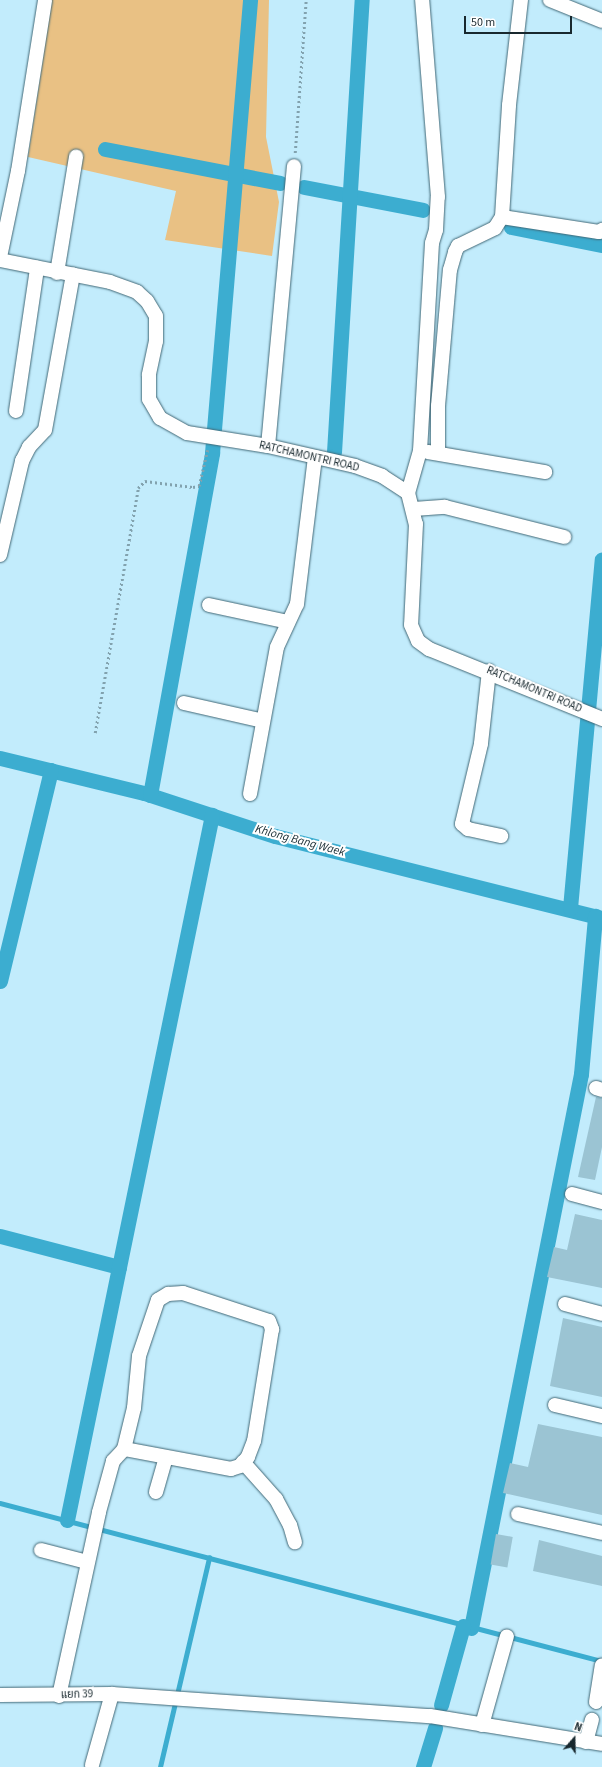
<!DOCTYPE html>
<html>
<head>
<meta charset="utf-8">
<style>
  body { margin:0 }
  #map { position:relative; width:602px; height:1767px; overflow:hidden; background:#c2ecfc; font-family:"Source Sans 3",Sarabun,sans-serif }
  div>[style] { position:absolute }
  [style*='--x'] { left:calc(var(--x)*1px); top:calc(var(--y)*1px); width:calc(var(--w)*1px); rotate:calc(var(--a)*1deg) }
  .green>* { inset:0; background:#e9c184 }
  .stream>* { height:4.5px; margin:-2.25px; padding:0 2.25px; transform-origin:2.25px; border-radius:2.25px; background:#3cadd0 }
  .canal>* { height:15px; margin:-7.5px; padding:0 7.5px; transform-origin:7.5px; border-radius:7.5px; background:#3cadd0 }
  .building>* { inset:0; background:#9bc4d3; transform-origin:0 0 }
  .path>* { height:2.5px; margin-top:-1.25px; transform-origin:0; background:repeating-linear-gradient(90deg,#82a2ae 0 2px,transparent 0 5px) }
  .roads { filter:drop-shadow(0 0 1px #426876) drop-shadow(0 0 1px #426876) }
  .minor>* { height:14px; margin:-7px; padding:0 7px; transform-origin:7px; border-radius:7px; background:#fff }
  span { translate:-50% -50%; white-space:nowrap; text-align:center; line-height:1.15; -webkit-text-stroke:4px #fff; paint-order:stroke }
  .street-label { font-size:11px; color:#18282e }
  .water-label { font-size:12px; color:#1a2d34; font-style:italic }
  .north { position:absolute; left:554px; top:1719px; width:40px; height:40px; -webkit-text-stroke:3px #fff; paint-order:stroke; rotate:20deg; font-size:11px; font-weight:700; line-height:16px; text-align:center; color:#18282e }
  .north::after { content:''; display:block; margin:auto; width:14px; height:18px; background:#18282e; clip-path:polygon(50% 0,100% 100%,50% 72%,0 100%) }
  .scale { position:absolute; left:464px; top:16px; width:108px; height:18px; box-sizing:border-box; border:2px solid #18282e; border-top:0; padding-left:5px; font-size:12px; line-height:14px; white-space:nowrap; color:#18282e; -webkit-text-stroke:3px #fff; paint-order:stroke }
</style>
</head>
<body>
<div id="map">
  <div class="green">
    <div style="clip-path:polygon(52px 0,269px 0,266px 137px,279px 202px,272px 256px,165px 240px,176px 191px,28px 157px)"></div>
  </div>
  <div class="stream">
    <div style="--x:0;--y:1503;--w:622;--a:14.71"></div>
    <div style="--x:160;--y:1767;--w:215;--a:-76.8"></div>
  </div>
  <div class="canal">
    <div style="--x:105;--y:149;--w:178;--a:11"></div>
    <div style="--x:304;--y:187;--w:121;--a:10.9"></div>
    <div style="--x:511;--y:227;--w:93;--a:11.2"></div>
    <div style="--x:334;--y:452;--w:453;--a:-86.5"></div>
    <div style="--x:0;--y:758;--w:148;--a:13.7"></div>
    <div style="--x:144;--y:793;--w:138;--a:18.2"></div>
    <div style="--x:275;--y:836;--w:337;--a:14.1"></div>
    <div style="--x:150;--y:795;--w:348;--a:-79.7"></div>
    <div style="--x:212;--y:453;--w:455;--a:-85.2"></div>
    <div style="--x:570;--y:908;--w:350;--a:-84.8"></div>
    <div style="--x:0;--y:981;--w:217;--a:-76.4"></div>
    <div style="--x:0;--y:1236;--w:123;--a:14.6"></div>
    <div style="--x:67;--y:1520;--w:720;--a:-78.38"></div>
    <div style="--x:471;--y:1628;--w:565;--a:-78.77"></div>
    <div style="--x:581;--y:1074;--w:159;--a:-84.9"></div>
    <div style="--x:441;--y:1705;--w:82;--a:-74.4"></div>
    <div style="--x:423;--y:1767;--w:41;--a:-72.9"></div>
  </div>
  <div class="building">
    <div style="clip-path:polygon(596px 1097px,602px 1098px,602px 1147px,595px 1180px,578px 1177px)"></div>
    <div style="clip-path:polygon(575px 1214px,602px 1220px,602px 1288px,547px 1277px,554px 1247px,567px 1250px)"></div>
    <div style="clip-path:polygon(563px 1318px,602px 1327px,602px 1397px,550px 1386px)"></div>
    <div style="clip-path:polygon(538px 1424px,602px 1437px,602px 1515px,503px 1493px,510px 1463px,528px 1467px)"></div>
    <div style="left:496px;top:1534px;width:17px;height:31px;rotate:10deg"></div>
    <div style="clip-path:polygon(539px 1540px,602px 1556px,602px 1586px,533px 1571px)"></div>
  </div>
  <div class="path">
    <div style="--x:295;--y:153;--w:153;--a:-85.9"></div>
    <div style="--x:95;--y:733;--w:249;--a:-80"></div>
    <div style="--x:138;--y:488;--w:10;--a:-45"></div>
    <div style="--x:145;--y:481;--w:48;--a:7.1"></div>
    <div style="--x:193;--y:487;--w:6;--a:-9"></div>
    <div style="--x:199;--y:486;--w:37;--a:-77"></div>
  </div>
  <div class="roads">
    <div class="minor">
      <div style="--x:550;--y:0;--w:56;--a:22"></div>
      <div style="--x:502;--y:217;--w:98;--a:8.8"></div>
      <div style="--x:599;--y:232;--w:4;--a:-34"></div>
      <div style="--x:0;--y:257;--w:88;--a:-78.2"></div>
      <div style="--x:18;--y:171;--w:173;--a:-81"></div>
      <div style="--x:0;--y:260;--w:112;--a:11.3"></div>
      <div style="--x:110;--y:282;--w:29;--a:20"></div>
      <div style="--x:137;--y:292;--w:13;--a:42"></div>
      <div style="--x:147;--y:301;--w:17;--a:59"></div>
      <div style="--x:156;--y:316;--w:25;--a:90"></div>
      <div style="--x:156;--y:341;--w:35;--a:102"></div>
      <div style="--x:149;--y:375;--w:24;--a:90"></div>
      <div style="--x:149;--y:399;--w:22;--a:60"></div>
      <div style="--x:160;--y:418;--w:31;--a:29"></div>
      <div style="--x:187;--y:433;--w:82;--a:9.1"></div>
      <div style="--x:268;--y:446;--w:89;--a:12.9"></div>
      <div style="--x:355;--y:466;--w:29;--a:20"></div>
      <div style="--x:382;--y:476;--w:31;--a:33"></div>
      <div style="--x:408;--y:493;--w:32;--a:76"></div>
      <div style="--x:416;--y:524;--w:101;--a:92.8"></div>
      <div style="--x:411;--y:625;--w:17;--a:66"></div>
      <div style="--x:418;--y:641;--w:14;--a:36"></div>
      <div style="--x:429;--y:649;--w:187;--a:22"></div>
      <div style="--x:57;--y:273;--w:118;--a:-80.7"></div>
      <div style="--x:16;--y:411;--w:145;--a:-81.6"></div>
      <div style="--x:268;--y:446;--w:281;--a:-84.7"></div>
      <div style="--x:428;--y:452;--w:119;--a:9.7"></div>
      <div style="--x:438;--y:452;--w:46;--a:-90"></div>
      <div style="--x:438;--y:406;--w:137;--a:-85"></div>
      <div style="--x:450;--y:270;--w:19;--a:-74"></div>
      <div style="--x:455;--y:252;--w:7;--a:-63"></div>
      <div style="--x:458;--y:246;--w:41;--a:-25.9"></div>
      <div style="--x:495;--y:228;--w:13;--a:-58"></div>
      <div style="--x:502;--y:217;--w:112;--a:-86.4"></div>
      <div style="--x:509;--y:105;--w:106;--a:-83.5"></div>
      <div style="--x:408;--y:493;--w:44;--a:-74.1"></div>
      <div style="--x:420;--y:451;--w:208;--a:-86.7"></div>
      <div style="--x:432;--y:243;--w:14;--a:-73"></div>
      <div style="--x:436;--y:230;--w:33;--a:-87"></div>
      <div style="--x:438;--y:197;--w:198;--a:-94.6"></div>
      <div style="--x:414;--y:509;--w:31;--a:-4"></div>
      <div style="--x:445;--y:507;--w:123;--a:14.1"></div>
      <div style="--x:0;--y:555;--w:97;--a:-76.8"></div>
      <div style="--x:22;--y:461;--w:16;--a:-63"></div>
      <div style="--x:29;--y:447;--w:23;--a:-47"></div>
      <div style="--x:45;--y:430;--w:158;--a:-79.8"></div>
      <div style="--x:209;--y:605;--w:81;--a:12.1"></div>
      <div style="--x:489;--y:671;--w:73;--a:96.3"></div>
      <div style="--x:481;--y:744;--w:82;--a:103.4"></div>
      <div style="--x:462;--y:824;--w:8;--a:40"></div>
      <div style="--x:468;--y:829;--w:34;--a:12"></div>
      <div style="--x:184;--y:703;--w:81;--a:12.8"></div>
      <div style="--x:250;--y:794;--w:149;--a:-79.6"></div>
      <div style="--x:277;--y:647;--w:47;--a:-65.1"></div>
      <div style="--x:297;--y:604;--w:148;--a:-83"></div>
      <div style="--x:596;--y:1088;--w:6;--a:18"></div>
      <div style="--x:572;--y:1194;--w:31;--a:15"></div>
      <div style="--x:565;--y:1304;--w:38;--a:15"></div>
      <div style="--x:555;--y:1405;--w:48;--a:13.2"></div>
      <div style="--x:243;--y:1462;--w:50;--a:48.3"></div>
      <div style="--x:276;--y:1499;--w:30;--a:62"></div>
      <div style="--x:290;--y:1525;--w:18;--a:74"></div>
      <div style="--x:156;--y:1492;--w:36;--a:-74"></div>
      <div style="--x:518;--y:1514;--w:86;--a:12.7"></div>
      <div style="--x:41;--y:1550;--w:48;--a:14.6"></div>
      <div style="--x:0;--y:1695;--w:112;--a:-0.5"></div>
      <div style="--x:112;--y:1694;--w:319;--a:4"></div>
      <div style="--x:430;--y:1716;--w:174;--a:9.2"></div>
      <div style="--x:59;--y:1696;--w:188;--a:-77.7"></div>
      <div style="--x:99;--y:1512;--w:53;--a:-74.6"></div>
      <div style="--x:113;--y:1461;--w:16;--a:-47"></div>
      <div style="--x:124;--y:1449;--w:42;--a:-76.3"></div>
      <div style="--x:134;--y:1408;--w:52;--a:-84.5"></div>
      <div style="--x:139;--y:1356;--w:59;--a:-71.3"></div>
      <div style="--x:158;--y:1300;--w:12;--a:-31"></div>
      <div style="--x:168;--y:1294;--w:15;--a:-4"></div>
      <div style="--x:183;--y:1293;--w:90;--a:18"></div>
      <div style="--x:269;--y:1321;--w:9;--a:69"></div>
      <div style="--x:272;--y:1329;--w:113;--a:99.1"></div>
      <div style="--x:254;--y:1441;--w:17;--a:111"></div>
      <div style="--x:248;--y:1457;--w:12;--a:132"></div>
      <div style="--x:240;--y:1466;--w:9;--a:162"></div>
      <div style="--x:231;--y:1469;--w:109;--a:-169.4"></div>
      <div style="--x:596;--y:1702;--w:37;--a:-81"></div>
      <div style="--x:482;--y:1725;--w:92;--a:-74.3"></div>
      <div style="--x:586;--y:1742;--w:23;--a:-75"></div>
      <div style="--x:92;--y:1765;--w:74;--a:-74.3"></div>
    </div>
  </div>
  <div class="street-label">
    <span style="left:309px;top:457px;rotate:13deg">RATCHAMONTRI ROAD</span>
    <span style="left:534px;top:690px;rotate:23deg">RATCHAMONTRI ROAD</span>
    <span style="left:77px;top:1695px;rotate:-2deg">แยก 39</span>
  </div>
  <div class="water-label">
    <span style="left:300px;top:841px;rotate:15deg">Khlong Bang Waek</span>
  </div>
  <div class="north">N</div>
  <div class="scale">50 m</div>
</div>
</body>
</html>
